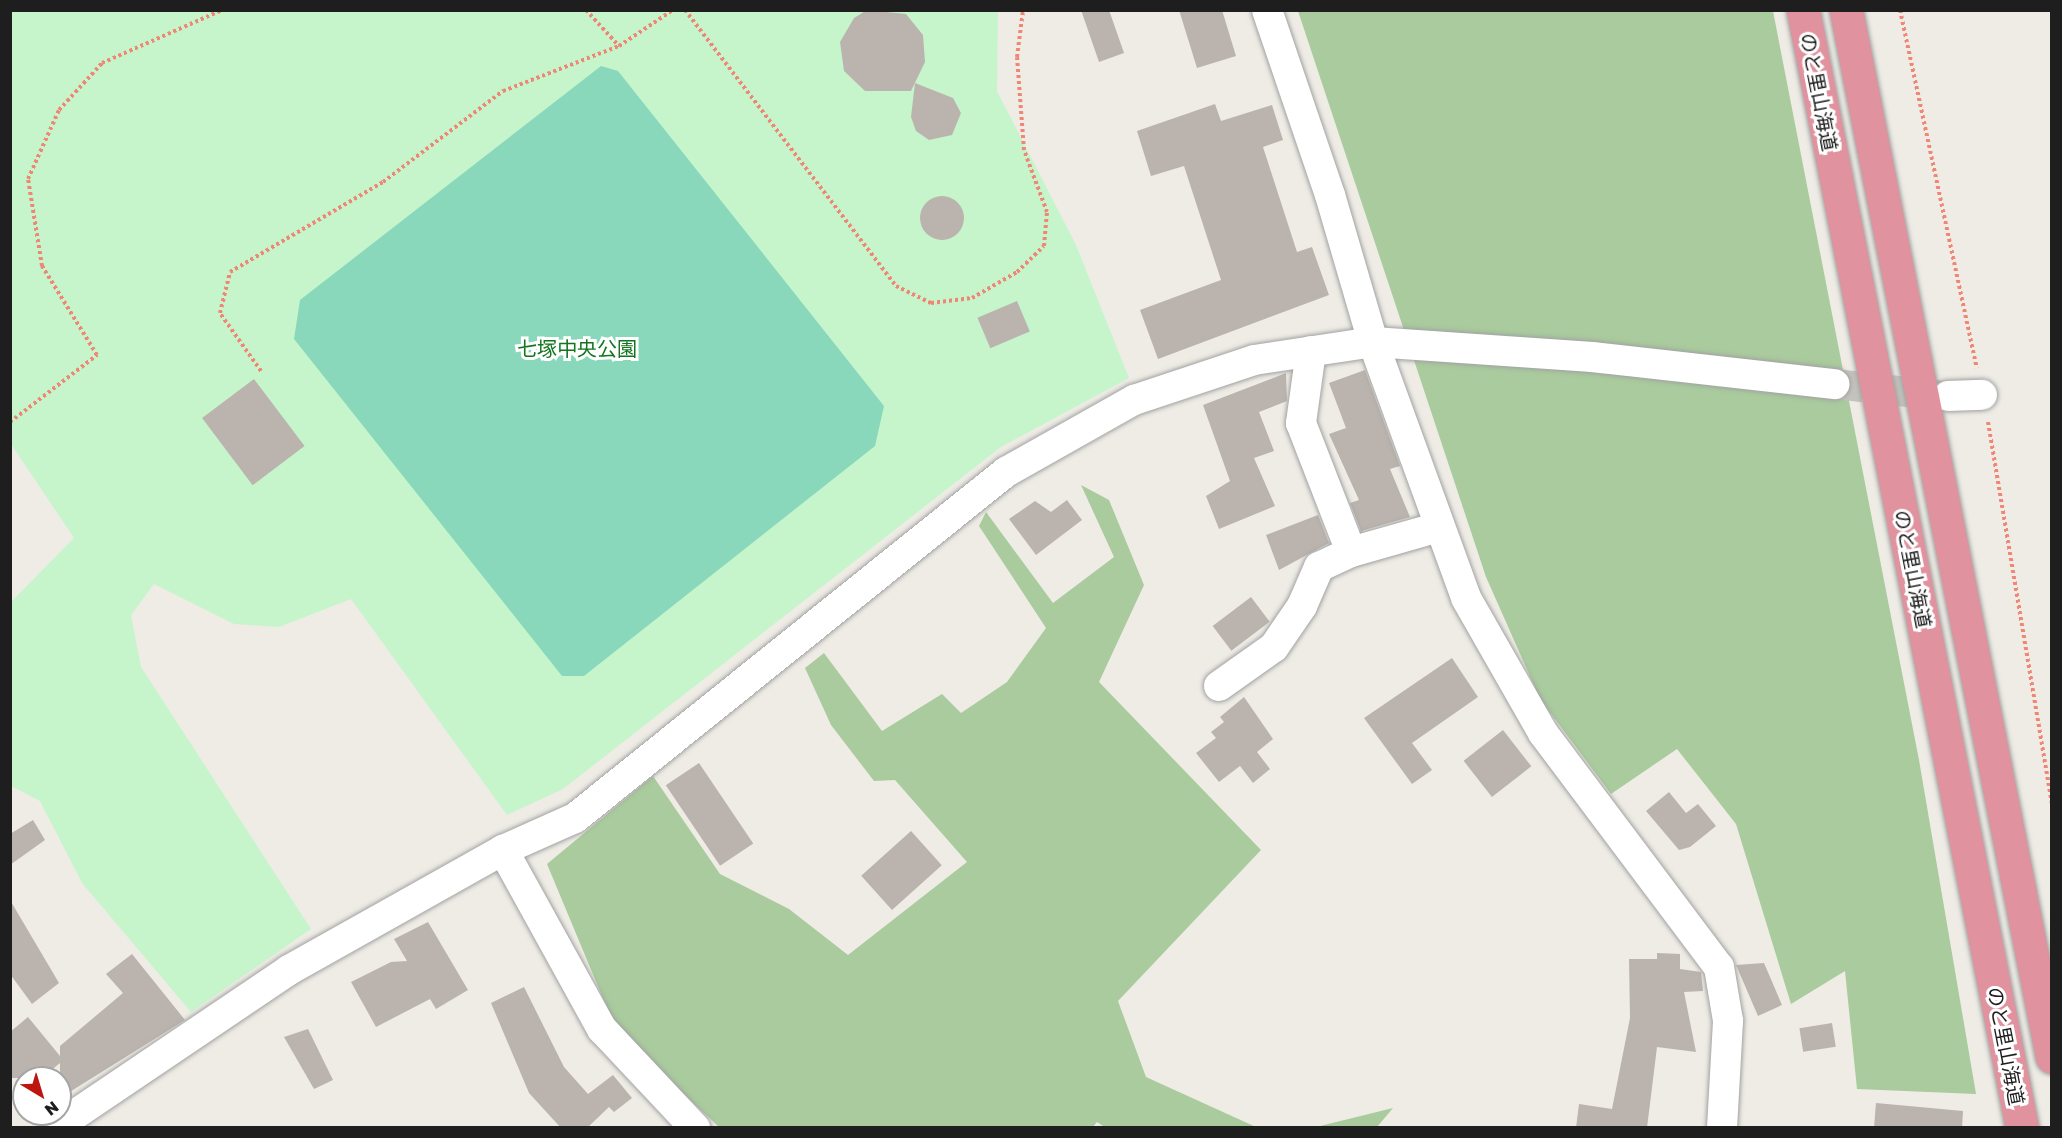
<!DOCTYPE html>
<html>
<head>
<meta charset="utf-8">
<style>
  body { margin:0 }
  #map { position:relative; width:2062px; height:1138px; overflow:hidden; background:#eeece5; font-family:"Golos Text","Noto Sans JP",sans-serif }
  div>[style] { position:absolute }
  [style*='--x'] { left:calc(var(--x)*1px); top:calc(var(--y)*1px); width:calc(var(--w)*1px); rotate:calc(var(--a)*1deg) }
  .forest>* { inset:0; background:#a9cb9d }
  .park>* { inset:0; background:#c6f5cb }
  .pitch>* { inset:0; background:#89d8bc }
  .building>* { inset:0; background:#bbb4ae; transform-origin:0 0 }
  .round { border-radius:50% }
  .minor-tunnel>* { height:30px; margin-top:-15px; transform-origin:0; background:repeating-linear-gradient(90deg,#c4c3bd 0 30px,transparent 0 45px) }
  .path>* { height:4px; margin-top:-2px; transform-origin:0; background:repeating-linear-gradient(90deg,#ef8676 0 3px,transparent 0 6px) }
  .roads { filter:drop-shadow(0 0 2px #a2a2a2) drop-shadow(0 0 2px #a2a2a2) }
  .minor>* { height:30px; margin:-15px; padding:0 15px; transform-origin:15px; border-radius:15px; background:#fff }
  .motorway>* { height:33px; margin:-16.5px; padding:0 16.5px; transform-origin:16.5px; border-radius:16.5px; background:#e0939f }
  span { translate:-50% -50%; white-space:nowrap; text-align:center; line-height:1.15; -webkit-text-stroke:6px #fff; paint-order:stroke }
  .street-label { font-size:20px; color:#1e1e1e }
  .park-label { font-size:20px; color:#14751f }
  .frame { position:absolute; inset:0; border:12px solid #1e1e1e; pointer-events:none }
  .north { position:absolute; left:12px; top:1066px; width:60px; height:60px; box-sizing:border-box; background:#fff; border:2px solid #a5a5a5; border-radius:50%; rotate:142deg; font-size:16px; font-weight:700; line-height:24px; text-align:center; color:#1e1e1e }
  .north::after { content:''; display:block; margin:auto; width:21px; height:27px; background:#bd150f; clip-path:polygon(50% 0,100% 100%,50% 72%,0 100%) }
</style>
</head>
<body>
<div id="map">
  <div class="forest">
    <div style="clip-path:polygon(1298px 11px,1773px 11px,1919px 760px,1976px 1094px,1857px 1089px,1845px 971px,1791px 1004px,1736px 824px,1677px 749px,1611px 794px,1540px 699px,1486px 577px)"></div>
    <div style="clip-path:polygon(1081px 485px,1109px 500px,1144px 585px,1099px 682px,1261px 850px,1118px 1001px,1146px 1077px,1256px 1127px,1106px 1128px,1097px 1122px,1092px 1128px,719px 1127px,617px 1032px,547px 864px,653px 776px,720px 874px,789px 909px,848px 955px,967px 862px,895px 780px,874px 781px,831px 725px,805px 668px,824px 653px,882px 731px,942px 694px,961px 713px,1007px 682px,1046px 628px,979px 526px,986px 512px,1053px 603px,1114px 557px)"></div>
    <div style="clip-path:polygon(1393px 1108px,1377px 1127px,1316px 1127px)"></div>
  </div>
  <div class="park">
    <div style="clip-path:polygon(10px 11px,998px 11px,997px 91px,1076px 245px,1129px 378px,1001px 447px,563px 789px,507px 815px,351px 599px,279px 627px,234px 624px,154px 584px,131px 615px,141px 667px,311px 929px,191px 1012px,82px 883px,40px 801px,11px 786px,11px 602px,74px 538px,11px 444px)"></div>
  </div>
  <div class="pitch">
    <div style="clip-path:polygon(601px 66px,618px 71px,884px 406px,875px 446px,584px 676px,562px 676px,294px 339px,300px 300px)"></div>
  </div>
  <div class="building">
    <div style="clip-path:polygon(867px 10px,906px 14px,923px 35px,925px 62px,911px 91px,865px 91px,844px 71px,840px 42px,854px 18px)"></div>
    <div style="clip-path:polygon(1081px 10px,1109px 10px,1124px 53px,1099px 62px)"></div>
    <div style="clip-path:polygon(1179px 10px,1222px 10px,1236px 56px,1197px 68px)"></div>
    <div style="clip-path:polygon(915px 83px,953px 98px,961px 113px,952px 135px,929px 140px,916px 131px,911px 117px)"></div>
    <div style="clip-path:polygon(1215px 104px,1221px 121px,1272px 105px,1283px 140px,1263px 147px,1297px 252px,1312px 247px,1329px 295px,1158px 359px,1140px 310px,1221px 280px,1184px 166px,1151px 176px,1137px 131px)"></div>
    <div class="round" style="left:920px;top:196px;width:44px;height:44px"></div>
    <div style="left:1017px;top:301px;width:33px;height:43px;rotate:67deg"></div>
    <div style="clip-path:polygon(1365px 370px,1400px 466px,1390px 469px,1410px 517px,1361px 531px,1350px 503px,1359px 500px,1329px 434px,1346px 428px,1329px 383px)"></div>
    <div style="clip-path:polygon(1286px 373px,1287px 401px,1259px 412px,1274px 451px,1254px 458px,1275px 506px,1219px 529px,1206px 496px,1230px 481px,1203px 405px)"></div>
    <div style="left:254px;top:379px;width:84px;height:65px;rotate:53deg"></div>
    <div style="clip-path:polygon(1067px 500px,1082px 520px,1036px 555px,1009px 519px,1035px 501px,1051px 512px)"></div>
    <div style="clip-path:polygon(1318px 515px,1329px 543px,1279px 570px,1266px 535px)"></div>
    <div style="left:1251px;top:597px;width:31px;height:48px;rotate:53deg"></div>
    <div style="clip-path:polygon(1452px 658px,1478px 697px,1412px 743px,1432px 770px,1412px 784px,1364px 718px)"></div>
    <div style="clip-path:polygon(1244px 697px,1273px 739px,1257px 752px,1270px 769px,1253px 783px,1240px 766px,1219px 782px,1196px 753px,1216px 738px,1211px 732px,1224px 722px,1220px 717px)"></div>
    <div style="left:1503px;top:730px;width:46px;height:50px;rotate:52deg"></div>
    <div style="left:699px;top:763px;width:97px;height:40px;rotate:56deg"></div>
    <div style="clip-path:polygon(1669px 792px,1686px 813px,1698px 804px,1716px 826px,1690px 847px,1679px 850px,1646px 811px)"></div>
    <div style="clip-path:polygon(33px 820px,45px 840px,10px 865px,10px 834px)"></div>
    <div style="left:911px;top:831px;width:46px;height:67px;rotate:48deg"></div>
    <div style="clip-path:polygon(10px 900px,59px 983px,32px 1004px,10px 974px)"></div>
    <div style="clip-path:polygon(428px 922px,468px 990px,436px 1009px,430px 999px,376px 1027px,351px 982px,391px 962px,407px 961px,394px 939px)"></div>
    <div style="clip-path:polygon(1657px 953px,1680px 954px,1680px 969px,1701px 972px,1703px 991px,1684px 992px,1696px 1052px,1657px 1047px,1647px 1128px,1576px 1128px,1579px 1104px,1612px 1109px,1630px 1018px,1629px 959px,1657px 959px)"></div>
    <div style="clip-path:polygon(132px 954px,185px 1020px,60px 1098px,60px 1063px,42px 1078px,10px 1078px,10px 1032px,28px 1017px,60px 1056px,60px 1046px,123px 993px,106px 974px)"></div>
    <div style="clip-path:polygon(1764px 963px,1782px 1005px,1758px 1016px,1736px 965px)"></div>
    <div style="clip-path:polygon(524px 987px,564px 1067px,588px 1094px,613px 1075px,632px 1098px,614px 1112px,609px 1107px,587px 1128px,561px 1128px,529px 1093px,491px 1003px)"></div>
    <div style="left:1832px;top:1023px;width:24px;height:33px;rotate:81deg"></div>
    <div style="clip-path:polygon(308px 1029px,333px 1080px,314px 1089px,284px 1037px)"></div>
    <div style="clip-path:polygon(1876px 1103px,1963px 1111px,1962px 1128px,1874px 1128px)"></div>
  </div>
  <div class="minor-tunnel">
    <div style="--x:1834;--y:384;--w:111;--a:6.2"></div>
  </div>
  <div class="path">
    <div style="--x:586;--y:10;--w:49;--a:47.5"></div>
    <div style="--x:619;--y:46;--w:65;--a:-33.7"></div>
    <div style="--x:685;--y:10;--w:347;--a:52.6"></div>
    <div style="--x:896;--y:286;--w:39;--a:26"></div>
    <div style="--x:931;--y:303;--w:41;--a:-7"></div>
    <div style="--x:972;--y:298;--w:52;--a:-30"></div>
    <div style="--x:1017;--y:272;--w:37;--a:-44"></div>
    <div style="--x:1044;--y:246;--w:34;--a:-85"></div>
    <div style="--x:1047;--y:212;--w:66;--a:-110.4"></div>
    <div style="--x:1024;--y:150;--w:93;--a:-94.3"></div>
    <div style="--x:1017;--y:57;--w:47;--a:-82.7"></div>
    <div style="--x:1900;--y:10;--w:366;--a:77.9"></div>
    <div style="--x:261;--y:371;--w:71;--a:-125.3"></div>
    <div style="--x:220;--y:313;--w:42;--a:-76.3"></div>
    <div style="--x:230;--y:272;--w:178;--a:-30.5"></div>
    <div style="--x:383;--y:182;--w:151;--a:-37.2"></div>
    <div style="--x:503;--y:91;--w:124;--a:-21.2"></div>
    <div style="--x:10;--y:422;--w:110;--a:-37.6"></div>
    <div style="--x:97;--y:355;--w:105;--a:-121.7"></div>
    <div style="--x:42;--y:266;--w:88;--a:-99.1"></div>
    <div style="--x:28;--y:179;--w:76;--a:-65.8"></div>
    <div style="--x:59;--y:110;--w:64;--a:-47.5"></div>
    <div style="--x:102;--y:63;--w:131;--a:-23.8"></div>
    <div style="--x:1988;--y:422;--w:387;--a:80.5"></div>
  </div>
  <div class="roads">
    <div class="minor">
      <div style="--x:1267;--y:10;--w:195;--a:71.2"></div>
      <div style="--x:1330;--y:195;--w:153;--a:73.7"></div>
      <div style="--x:1373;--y:342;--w:272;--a:70"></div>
      <div style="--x:1466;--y:598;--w:155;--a:60.3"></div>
      <div style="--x:1543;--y:733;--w:293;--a:53.1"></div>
      <div style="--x:1719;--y:967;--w:55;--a:80.5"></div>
      <div style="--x:1728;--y:1021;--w:107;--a:93.2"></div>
      <div style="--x:1311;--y:351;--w:73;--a:97.9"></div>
      <div style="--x:1301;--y:423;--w:138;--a:68.8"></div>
      <div style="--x:1351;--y:552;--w:91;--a:-15.9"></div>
      <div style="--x:1948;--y:396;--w:34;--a:-2"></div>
      <div style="--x:1219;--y:686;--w:67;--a:-35.3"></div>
      <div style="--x:1274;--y:647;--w:50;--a:-55.7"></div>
      <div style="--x:1302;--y:606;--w:43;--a:-66.4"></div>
      <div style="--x:1319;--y:567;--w:35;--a:-25"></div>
      <div style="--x:503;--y:850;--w:205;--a:61.1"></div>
      <div style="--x:602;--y:1029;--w:136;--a:46.8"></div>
      <div style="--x:55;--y:1128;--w:282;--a:-34"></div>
      <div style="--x:289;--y:970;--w:245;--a:-29.3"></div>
      <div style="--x:503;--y:850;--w:79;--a:-24"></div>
      <div style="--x:575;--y:818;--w:553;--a:-38.76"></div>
      <div style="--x:1006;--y:472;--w:147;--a:-29.4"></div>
      <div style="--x:1134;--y:400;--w:126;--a:-18.4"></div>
      <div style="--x:1254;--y:360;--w:120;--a:-8.6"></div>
      <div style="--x:1373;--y:342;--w:220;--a:3.9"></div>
      <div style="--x:1592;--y:357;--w:244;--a:6.4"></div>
    </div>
    <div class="motorway">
      <div style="--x:1803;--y:10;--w:1139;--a:78.92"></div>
      <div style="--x:1846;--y:10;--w:1067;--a:78.87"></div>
    </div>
  </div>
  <div class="street-label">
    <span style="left:1819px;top:92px;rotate:79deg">のと里山海道</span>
    <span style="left:1913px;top:569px;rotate:79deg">のと里山海道</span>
    <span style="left:2006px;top:1046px;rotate:79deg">のと里山海道</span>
  </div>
  <div class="park-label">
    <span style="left:577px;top:348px">七塚中央公園</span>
  </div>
  <div class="frame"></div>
  <div class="north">N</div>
</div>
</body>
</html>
